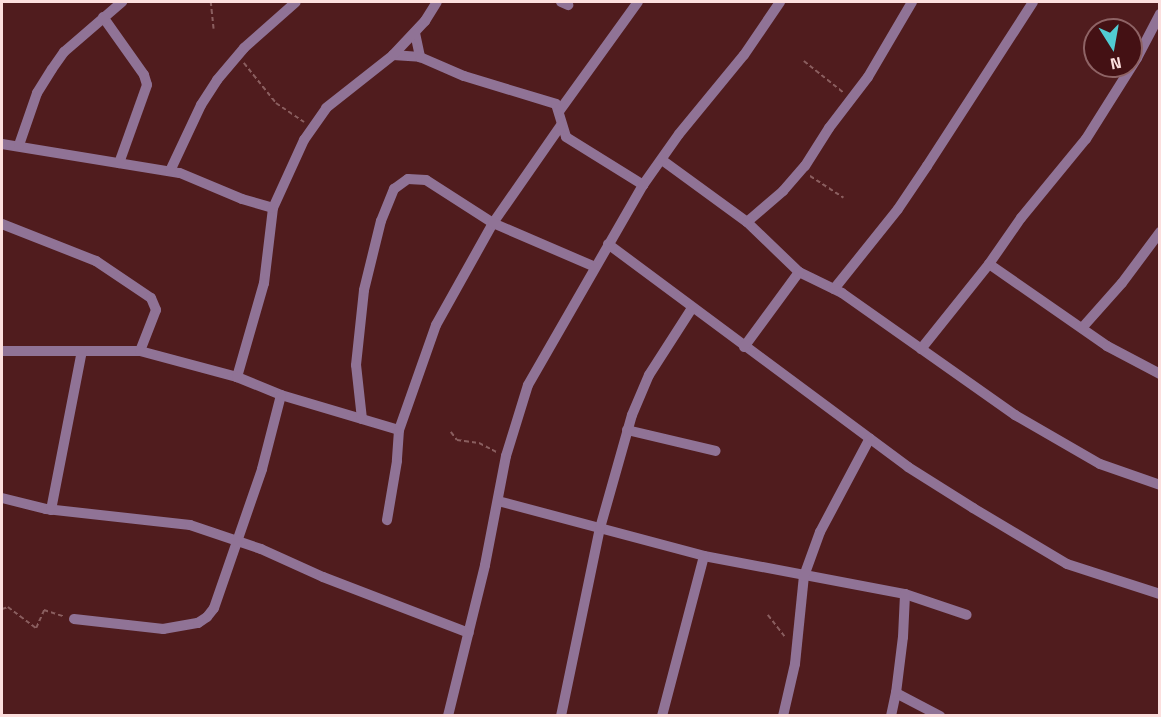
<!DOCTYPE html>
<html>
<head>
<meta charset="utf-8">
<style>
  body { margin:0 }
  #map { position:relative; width:1161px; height:717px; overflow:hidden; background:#501c1e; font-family:"Titillium Web",sans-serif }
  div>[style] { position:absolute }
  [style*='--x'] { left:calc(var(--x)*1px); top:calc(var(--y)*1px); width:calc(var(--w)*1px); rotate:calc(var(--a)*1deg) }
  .path>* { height:1.5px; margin-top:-0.75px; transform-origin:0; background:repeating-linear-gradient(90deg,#8a5e5f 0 4.5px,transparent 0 7.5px) }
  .street>* { height:10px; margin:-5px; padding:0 5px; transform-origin:5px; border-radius:5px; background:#907396 }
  span { translate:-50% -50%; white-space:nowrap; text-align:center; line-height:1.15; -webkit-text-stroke:6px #441114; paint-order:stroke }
  .frame { position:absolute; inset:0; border:3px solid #fcdfde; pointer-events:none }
  .north { position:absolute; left:1083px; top:18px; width:60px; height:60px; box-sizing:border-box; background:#441114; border:2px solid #8e6365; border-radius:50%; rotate:169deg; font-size:16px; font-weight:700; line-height:24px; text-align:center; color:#fcdfde }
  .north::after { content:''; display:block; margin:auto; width:21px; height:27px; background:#51ccd3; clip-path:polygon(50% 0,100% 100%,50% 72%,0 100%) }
</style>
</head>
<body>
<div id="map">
  <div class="path">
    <div style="--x:211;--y:2;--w:27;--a:84"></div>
    <div style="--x:804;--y:61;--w:51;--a:38.7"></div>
    <div style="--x:244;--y:63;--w:51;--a:51.3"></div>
    <div style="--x:276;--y:103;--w:34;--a:34"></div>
    <div style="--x:810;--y:176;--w:40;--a:32.9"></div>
    <div style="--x:451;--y:432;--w:10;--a:53"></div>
    <div style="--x:457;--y:440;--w:22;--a:8"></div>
    <div style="--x:479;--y:443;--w:20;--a:27"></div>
    <div style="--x:2;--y:609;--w:6;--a:-18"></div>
    <div style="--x:8;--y:607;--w:35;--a:37"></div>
    <div style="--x:36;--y:628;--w:20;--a:-66"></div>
    <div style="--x:44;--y:610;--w:20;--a:18"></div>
    <div style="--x:768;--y:615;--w:29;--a:52"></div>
  </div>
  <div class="street">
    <div style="--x:561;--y:2;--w:8;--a:23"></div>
    <div style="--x:103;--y:17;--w:71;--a:54.7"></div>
    <div style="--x:144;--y:75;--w:10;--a:73"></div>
    <div style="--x:147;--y:85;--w:83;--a:109.7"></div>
    <div style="--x:415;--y:33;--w:25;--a:78"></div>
    <div style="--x:393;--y:55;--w:27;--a:4"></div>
    <div style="--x:420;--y:57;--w:48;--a:23.4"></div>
    <div style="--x:464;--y:76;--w:96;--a:16.9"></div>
    <div style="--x:556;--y:104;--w:34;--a:73"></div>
    <div style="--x:566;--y:137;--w:91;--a:31.9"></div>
    <div style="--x:560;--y:110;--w:133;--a:-54.2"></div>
    <div style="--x:2;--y:144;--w:180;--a:9.3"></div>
    <div style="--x:180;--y:173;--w:67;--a:22.8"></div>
    <div style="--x:242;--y:199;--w:32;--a:16"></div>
    <div style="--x:273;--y:208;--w:76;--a:96.8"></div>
    <div style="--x:264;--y:283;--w:98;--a:106"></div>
    <div style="--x:19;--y:145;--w:55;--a:-70.9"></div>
    <div style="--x:37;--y:93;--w:28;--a:-58"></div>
    <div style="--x:52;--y:69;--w:21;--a:-55"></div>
    <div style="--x:64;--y:52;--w:77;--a:-40.8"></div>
    <div style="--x:662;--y:160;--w:105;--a:36.1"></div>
    <div style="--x:747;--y:222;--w:72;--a:43.9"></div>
    <div style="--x:799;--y:272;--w:48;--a:26"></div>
    <div style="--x:842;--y:293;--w:212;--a:35.2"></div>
    <div style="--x:1015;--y:415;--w:98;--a:30"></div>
    <div style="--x:1100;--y:464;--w:64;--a:19.3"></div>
    <div style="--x:170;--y:171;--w:73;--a:-64.8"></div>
    <div style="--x:201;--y:105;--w:30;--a:-57"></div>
    <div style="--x:217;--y:80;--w:42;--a:-49.8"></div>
    <div style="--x:244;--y:48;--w:69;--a:-41.5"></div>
    <div style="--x:273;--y:208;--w:75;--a:-65.5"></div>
    <div style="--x:304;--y:140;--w:39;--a:-55"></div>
    <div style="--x:326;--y:108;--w:85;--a:-38.3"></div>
    <div style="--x:393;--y:55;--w:47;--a:-46.7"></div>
    <div style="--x:425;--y:21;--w:22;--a:-58"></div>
    <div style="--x:747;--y:222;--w:48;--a:-40.7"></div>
    <div style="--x:783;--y:191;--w:33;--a:-49"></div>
    <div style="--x:805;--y:166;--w:45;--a:-57.7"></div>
    <div style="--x:829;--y:128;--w:64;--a:-52.6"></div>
    <div style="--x:868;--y:77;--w:87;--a:-59.6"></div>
    <div style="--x:2;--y:224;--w:101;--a:21.5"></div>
    <div style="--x:96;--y:261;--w:66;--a:33.9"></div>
    <div style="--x:151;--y:298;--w:13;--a:67"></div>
    <div style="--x:156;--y:310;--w:44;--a:111.3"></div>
    <div style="--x:608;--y:244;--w:374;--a:36.6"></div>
    <div style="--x:908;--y:467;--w:77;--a:32.2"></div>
    <div style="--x:973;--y:508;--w:109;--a:30.8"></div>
    <div style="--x:1067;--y:564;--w:98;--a:17.9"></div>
    <div style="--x:989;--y:264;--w:144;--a:34.8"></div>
    <div style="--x:1107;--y:346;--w:60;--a:27.8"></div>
    <div style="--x:834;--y:289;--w:102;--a:-51.3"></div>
    <div style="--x:898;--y:209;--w:52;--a:-56"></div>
    <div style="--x:927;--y:166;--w:195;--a:-57.1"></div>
    <div style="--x:1082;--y:328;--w:60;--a:-48.4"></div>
    <div style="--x:1122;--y:283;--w:64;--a:-53.3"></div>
    <div style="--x:744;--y:347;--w:93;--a:-53.7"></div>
    <div style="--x:921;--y:349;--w:109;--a:-51.3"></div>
    <div style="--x:989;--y:264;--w:56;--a:-55.2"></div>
    <div style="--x:1021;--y:218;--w:102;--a:-50.6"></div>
    <div style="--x:1086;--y:139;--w:96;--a:-57.8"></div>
    <div style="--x:1137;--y:58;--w:50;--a:-62.4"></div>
    <div style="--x:2;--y:351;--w:138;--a:0"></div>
    <div style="--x:140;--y:351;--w:100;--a:15"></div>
    <div style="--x:237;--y:377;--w:48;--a:22.2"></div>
    <div style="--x:281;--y:395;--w:123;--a:16.5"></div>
    <div style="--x:399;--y:430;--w:31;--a:94"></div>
    <div style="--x:397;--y:461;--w:60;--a:99.6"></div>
    <div style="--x:362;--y:419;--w:54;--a:-96.3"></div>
    <div style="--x:356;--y:365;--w:75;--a:-83.9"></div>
    <div style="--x:364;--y:290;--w:71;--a:-76.2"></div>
    <div style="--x:381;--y:221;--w:35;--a:-68"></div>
    <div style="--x:394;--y:189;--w:17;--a:-36"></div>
    <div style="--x:408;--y:179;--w:18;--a:3"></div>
    <div style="--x:426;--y:180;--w:80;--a:32.7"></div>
    <div style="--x:493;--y:223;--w:119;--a:-55.2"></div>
    <div style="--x:399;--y:430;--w:111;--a:-70.6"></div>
    <div style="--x:436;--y:325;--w:117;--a:-60.8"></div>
    <div style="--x:493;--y:223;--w:111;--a:23.3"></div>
    <div style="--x:627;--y:430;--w:91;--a:13.3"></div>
    <div style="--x:2;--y:498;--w:45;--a:14"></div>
    <div style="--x:46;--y:509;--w:145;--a:6.3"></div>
    <div style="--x:190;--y:525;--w:75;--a:18.7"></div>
    <div style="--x:261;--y:549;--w:68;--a:24.3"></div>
    <div style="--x:323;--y:577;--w:156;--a:21"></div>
    <div style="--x:498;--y:501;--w:213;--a:14.9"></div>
    <div style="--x:704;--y:556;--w:205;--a:10.7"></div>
    <div style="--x:905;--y:594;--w:65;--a:18.7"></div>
    <div style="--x:51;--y:510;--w:162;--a:-79"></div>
    <div style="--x:74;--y:619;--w:90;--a:6.4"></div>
    <div style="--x:163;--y:629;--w:36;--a:-10"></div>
    <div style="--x:198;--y:623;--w:11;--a:-34"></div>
    <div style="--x:207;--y:617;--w:11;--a:-52"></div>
    <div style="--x:214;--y:608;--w:147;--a:-70.9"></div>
    <div style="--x:262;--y:469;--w:76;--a:-75.6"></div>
    <div style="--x:896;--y:693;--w:50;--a:27.6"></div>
    <div style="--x:448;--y:716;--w:155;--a:-76.2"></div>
    <div style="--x:485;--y:565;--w:111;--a:-79.1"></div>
    <div style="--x:506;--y:456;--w:74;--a:-72.8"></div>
    <div style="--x:528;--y:385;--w:231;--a:-60.1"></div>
    <div style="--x:643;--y:185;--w:62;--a:-54.8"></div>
    <div style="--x:679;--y:134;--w:102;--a:-50.6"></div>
    <div style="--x:744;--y:55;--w:64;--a:-55.8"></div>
    <div style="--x:561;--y:716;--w:192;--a:-78.3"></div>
    <div style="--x:600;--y:528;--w:117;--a:-74.2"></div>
    <div style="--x:632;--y:415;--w:43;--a:-67"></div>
    <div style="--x:649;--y:375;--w:80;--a:-57.3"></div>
    <div style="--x:662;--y:716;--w:165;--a:-75.3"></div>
    <div style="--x:783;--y:716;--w:53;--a:-77"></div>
    <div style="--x:795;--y:664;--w:88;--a:-84.2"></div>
    <div style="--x:804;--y:576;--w:47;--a:-70"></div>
    <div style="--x:820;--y:532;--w:106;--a:-62"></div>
    <div style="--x:891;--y:716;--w:24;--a:-78"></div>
    <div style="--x:896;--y:693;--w:56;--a:-82.9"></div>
    <div style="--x:903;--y:637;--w:43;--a:-87.3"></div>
  </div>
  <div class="frame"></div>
  <div class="north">N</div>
</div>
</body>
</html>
